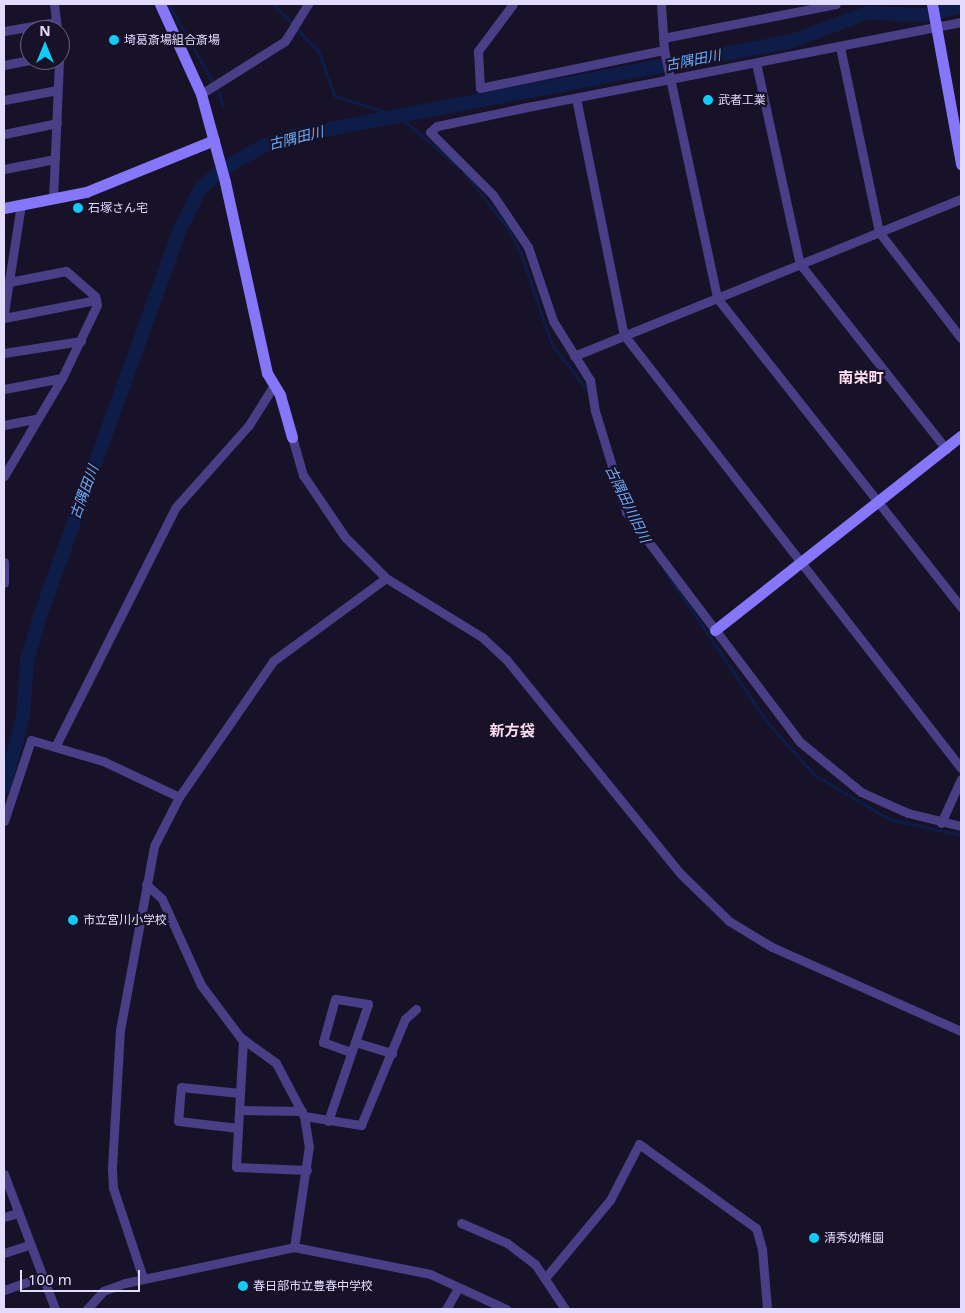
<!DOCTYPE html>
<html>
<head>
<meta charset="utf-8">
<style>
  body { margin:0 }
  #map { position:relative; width:965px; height:1313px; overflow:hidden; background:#181229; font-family:"Noto Sans","Noto Sans JP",sans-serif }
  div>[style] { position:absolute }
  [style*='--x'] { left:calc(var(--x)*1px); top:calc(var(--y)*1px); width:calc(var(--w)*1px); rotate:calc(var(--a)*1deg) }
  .stream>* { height:2.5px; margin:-1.25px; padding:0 1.25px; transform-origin:1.25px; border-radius:1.25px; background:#0d1d47 }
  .river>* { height:14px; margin:-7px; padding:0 7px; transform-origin:7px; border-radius:7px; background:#0d1d47 }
  .street>* { height:9px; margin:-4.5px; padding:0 4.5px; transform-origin:4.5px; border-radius:4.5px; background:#483f86 }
  .secondary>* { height:11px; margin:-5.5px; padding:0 5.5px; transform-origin:5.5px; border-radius:5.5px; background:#8576fa }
  .dots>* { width:14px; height:14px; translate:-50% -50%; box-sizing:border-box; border:2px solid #181229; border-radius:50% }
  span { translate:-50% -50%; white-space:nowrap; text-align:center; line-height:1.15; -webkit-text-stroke:4.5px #181229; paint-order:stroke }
  .poi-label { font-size:12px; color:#e2dbfe }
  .left { translate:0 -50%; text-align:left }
  .water-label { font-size:14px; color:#6dacfa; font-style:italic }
  .quarter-label { font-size:15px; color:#feddef; font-weight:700 }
  .frame { position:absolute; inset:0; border:5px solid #e2dbfe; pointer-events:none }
  .north { position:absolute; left:20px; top:20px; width:50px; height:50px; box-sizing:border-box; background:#181229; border:1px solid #69627e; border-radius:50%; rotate:0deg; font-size:14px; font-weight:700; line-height:20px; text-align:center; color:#e2dbfe }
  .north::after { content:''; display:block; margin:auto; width:18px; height:22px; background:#0fcbf6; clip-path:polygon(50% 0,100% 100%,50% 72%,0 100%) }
  .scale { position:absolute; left:20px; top:1270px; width:120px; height:22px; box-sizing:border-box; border:2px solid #e2dbfe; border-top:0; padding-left:6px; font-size:15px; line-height:18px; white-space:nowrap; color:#e2dbfe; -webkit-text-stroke:4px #181229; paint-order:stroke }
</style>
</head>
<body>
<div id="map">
  <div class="stream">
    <div style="--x:169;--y:4;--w:87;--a:60.5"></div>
    <div style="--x:274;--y:4;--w:66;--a:46.8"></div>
    <div style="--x:319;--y:52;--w:47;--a:70"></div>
    <div style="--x:335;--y:96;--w:67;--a:17.4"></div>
    <div style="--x:399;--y:116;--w:79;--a:40.4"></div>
    <div style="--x:218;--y:91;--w:15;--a:70"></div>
    <div style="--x:464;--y:172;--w:71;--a:51.8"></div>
    <div style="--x:508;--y:228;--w:28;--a:63"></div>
    <div style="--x:521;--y:253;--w:96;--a:71.2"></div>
    <div style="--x:552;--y:344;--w:59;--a:52.5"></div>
    <div style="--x:664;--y:569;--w:187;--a:55.9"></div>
    <div style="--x:769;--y:724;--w:69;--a:48"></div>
    <div style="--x:815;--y:775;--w:86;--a:30.7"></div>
    <div style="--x:889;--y:819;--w:74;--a:12.5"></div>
  </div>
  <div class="river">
    <div style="--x:4;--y:787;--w:73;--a:-74.8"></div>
    <div style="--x:23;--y:717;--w:56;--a:-85.9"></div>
    <div style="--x:27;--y:661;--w:47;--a:-73.9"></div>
    <div style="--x:40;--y:616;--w:409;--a:-70.1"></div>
    <div style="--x:179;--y:231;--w:48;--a:-62.9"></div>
    <div style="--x:201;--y:188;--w:24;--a:-42"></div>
    <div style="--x:219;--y:172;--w:49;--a:-30.8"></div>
    <div style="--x:261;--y:147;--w:29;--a:-20"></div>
    <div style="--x:288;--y:137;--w:513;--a:-10.78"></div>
    <div style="--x:792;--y:41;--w:80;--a:-20.5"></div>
    <div style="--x:867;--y:13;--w:61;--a:1.9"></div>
    <div style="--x:928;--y:15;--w:34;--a:-15"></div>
  </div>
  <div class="street">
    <div style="--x:54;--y:4;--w:26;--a:83"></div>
    <div style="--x:513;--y:4;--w:59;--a:126.7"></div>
    <div style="--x:478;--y:51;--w:37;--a:87"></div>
    <div style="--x:480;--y:88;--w:188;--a:-11.7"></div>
    <div style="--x:661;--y:4;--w:46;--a:86.3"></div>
    <div style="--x:664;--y:50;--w:254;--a:77.9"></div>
    <div style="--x:717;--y:298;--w:394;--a:51.7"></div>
    <div style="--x:961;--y:22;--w:437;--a:168.9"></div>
    <div style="--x:532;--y:106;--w:97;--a:168.1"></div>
    <div style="--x:437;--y:126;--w:9;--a:139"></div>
    <div style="--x:430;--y:132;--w:89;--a:45"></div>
    <div style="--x:493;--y:195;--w:63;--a:56.1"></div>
    <div style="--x:528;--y:247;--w:78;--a:71.3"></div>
    <div style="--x:553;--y:321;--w:70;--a:57.9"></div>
    <div style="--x:590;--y:380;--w:31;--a:81"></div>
    <div style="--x:595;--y:411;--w:106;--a:72.9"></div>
    <div style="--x:626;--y:512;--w:288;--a:52.9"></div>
    <div style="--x:800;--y:742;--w:79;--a:39.3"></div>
    <div style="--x:861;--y:792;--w:51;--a:24.1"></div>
    <div style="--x:908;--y:813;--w:55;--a:13.8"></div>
    <div style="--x:4;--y:31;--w:53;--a:-9.8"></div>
    <div style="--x:663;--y:38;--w:176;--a:-11.1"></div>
    <div style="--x:840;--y:47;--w:189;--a:78.1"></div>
    <div style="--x:879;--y:232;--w:134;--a:52.3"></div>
    <div style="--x:756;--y:63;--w:206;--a:77.7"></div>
    <div style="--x:800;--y:264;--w:236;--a:51.7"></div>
    <div style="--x:4;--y:65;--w:26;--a:-11"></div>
    <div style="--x:201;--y:94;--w:99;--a:-32.2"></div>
    <div style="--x:285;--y:41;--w:44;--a:-58.1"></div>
    <div style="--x:576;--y:98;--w:242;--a:78.6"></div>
    <div style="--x:624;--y:335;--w:549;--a:52.11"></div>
    <div style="--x:4;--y:100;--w:54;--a:-10.7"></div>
    <div style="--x:4;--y:134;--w:54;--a:-11.7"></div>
    <div style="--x:4;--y:169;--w:52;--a:-11.1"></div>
    <div style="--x:53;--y:199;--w:139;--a:-87.5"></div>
    <div style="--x:4;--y:283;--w:63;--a:-11"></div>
    <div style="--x:66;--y:271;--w:38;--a:41"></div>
    <div style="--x:95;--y:296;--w:9;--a:77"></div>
    <div style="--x:97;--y:305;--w:81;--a:115.6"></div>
    <div style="--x:62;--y:378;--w:114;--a:120.6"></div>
    <div style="--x:4;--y:313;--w:109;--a:-81.1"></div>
    <div style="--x:4;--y:318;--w:94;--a:-11.1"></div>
    <div style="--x:4;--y:353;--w:78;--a:-8.9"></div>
    <div style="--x:574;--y:356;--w:418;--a:-22.1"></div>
    <div style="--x:4;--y:389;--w:59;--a:-10.7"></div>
    <div style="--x:4;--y:425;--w:33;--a:-11"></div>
    <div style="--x:292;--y:437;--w:40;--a:74"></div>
    <div style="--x:303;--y:475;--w:75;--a:55.9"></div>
    <div style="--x:345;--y:537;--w:58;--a:45"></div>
    <div style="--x:386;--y:578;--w:113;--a:31.6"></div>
    <div style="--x:482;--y:637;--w:33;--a:43"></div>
    <div style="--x:506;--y:659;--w:277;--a:50.9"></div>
    <div style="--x:681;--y:874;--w:67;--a:44.4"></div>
    <div style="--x:729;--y:921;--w:50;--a:31.2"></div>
    <div style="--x:772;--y:947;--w:207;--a:24"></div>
    <div style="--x:4;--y:562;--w:21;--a:90"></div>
    <div style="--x:55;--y:747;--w:267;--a:-63.3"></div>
    <div style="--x:175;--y:508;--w:111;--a:-48.3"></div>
    <div style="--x:249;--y:425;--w:47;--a:-58"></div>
    <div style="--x:4;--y:821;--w:85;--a:-71.6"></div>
    <div style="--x:31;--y:740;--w:75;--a:16.3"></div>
    <div style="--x:103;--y:761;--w:84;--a:25.3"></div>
    <div style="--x:941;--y:823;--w:48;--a:-65.6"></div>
    <div style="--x:146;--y:884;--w:22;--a:43"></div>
    <div style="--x:162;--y:899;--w:94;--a:65.6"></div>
    <div style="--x:201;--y:985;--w:65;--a:53.1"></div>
    <div style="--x:240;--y:1037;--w:44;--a:35.8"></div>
    <div style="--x:276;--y:1063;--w:60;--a:62.2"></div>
    <div style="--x:304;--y:1116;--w:30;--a:81"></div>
    <div style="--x:309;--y:1146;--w:102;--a:98.4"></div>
    <div style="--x:243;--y:1040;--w:127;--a:93.2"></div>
    <div style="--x:236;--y:1167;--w:71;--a:2.4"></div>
    <div style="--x:355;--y:1042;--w:39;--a:17"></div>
    <div style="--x:239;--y:1110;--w:63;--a:0.9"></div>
    <div style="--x:304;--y:1116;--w:58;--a:9"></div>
    <div style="--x:361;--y:1125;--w:115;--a:-67.5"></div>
    <div style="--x:405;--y:1019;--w:15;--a:-42"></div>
    <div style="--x:328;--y:1121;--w:124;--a:-71.1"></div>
    <div style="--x:368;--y:1004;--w:33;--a:-171"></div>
    <div style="--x:335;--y:999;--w:45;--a:105.6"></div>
    <div style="--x:323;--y:1042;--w:30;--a:20"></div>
    <div style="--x:238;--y:1128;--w:60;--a:-173.3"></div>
    <div style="--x:178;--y:1121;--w:34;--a:-85"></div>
    <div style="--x:181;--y:1087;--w:59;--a:5.8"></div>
    <div style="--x:4;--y:1174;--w:144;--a:69.3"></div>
    <div style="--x:4;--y:1217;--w:15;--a:-16"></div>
    <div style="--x:461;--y:1223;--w:50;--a:23.5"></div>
    <div style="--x:507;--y:1243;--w:35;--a:37"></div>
    <div style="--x:535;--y:1264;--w:54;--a:56.3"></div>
    <div style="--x:4;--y:1253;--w:26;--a:-18"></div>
    <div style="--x:546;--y:1277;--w:100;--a:-50.3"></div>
    <div style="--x:610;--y:1200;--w:63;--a:-62.6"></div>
    <div style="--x:639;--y:1144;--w:144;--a:35.7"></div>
    <div style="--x:756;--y:1228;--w:22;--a:74"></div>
    <div style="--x:762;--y:1249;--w:60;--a:85.2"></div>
    <div style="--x:143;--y:1278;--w:95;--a:-108.4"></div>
    <div style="--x:113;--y:1188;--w:20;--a:-93"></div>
    <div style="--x:112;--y:1168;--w:138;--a:-86.7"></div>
    <div style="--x:120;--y:1030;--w:187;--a:-79.5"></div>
    <div style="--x:154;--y:846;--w:55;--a:-63"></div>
    <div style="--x:179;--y:797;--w:165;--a:-55.3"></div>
    <div style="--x:273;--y:661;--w:140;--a:-36.3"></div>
    <div style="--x:4;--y:1290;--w:40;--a:-18.9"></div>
    <div style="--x:87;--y:1309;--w:24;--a:-48"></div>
    <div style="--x:103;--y:1291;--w:23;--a:-20"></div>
    <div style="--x:125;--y:1283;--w:173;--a:-12"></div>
    <div style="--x:294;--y:1247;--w:139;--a:11.2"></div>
    <div style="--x:430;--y:1274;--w:84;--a:24.7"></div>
    <div style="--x:446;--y:1309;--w:24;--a:-60"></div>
  </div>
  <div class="secondary">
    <div style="--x:160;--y:4;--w:99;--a:65.5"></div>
    <div style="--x:201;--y:94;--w:91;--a:74.7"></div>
    <div style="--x:225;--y:182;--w:196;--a:77.6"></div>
    <div style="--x:267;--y:373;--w:26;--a:59"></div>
    <div style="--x:280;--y:395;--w:44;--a:74.1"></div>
    <div style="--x:932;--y:4;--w:163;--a:79.7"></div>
    <div style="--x:4;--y:208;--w:84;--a:-11"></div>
    <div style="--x:86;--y:192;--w:138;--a:-22.1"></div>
    <div style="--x:715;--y:630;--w:313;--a:-38.3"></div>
  </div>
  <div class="dots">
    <div style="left:114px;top:40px;background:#0fcbf6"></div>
    <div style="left:708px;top:100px;background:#0fcbf6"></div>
    <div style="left:78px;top:208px;background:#0fcbf6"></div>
    <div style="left:73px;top:920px;background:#0fcbf6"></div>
    <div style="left:814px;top:1238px;background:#0fcbf6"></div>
    <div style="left:243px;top:1286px;background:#0fcbf6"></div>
  </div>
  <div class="poi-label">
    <span class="left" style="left:124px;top:40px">埼葛斎場組合斎場</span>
    <span class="left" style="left:718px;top:100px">武者工業</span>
    <span class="left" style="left:88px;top:208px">石塚さん宅</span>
    <span class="left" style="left:83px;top:920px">市立宮川小学校</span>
    <span class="left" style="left:824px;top:1238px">清秀幼稚園</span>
    <span class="left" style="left:253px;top:1286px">春日部市立豊春中学校</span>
  </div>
  <div class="water-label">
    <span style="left:693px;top:60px;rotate:-11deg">古隅田川</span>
    <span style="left:296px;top:138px;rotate:-14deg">古隅田川</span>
    <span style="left:84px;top:492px;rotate:-70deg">古隅田川</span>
    <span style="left:628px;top:504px;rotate:64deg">古隅田川旧川</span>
  </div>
  <div class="quarter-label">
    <span style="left:861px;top:378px">南栄町</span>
    <span style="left:512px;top:731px">新方袋</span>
  </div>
  <div class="frame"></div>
  <div class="north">N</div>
  <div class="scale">100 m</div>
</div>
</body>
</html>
